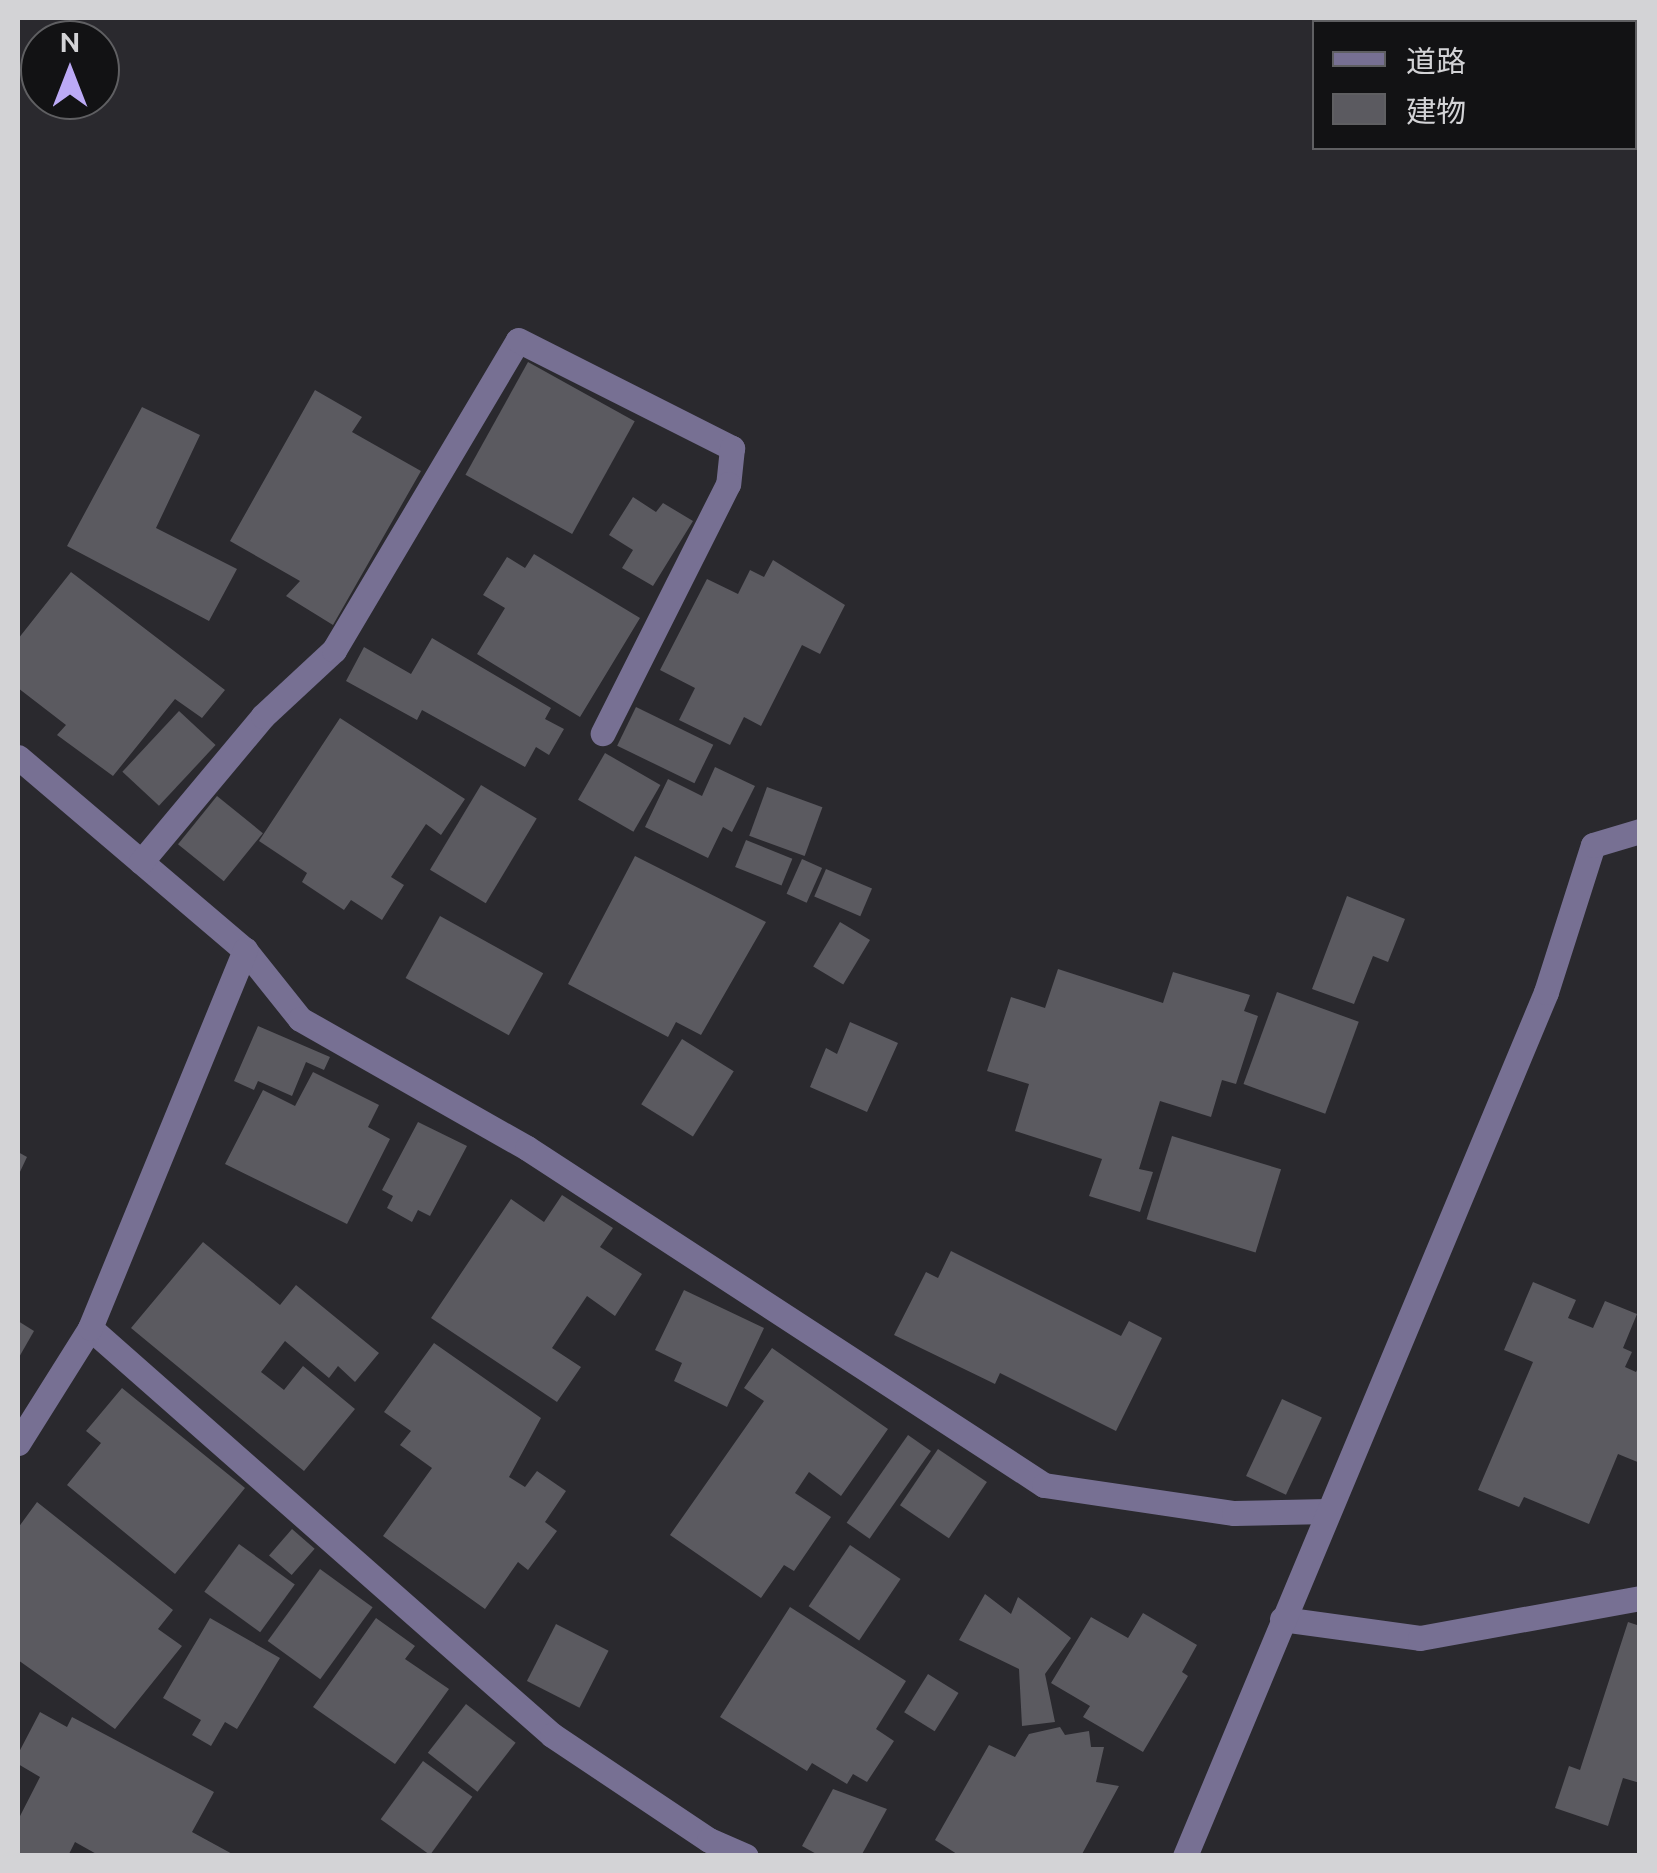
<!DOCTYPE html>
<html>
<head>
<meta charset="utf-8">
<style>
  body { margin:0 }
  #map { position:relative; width:1657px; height:1873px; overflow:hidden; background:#2a292e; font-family:Ubuntu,"Noto Sans JP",sans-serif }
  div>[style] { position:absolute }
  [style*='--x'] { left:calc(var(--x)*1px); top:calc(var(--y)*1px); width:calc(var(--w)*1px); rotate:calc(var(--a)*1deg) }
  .building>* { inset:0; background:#5b5a60; transform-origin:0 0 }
  .minor>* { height:25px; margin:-12.5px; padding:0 12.5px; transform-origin:12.5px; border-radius:12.5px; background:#777093 }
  span { translate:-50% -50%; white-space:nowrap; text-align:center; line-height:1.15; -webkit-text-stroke:8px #121214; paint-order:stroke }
  .frame { position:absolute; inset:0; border:20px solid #d3d3d6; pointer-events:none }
  .legend { position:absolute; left:1312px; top:20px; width:325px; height:130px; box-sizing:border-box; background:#121214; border:2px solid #5f5f62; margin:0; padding:12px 18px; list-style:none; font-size:30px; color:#d3d3d6 }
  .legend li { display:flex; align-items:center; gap:20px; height:50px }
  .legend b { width:50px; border:2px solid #5f5f62 }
  .north { position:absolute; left:20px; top:20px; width:100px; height:100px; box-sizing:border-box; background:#121214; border:2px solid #5f5f62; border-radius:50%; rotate:0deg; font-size:28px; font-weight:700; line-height:40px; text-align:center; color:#d3d3d6 }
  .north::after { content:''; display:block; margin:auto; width:35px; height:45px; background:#bcaaf6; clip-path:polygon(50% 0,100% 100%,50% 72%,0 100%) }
</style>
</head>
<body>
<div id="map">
  <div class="building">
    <div style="left:528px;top:362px;width:122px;height:129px;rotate:29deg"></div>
    <div style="clip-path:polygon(315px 390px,362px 417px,352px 432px,421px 471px,333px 625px,286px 596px,300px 581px,230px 541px)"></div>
    <div style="clip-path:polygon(142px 407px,200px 435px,156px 528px,237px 569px,209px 621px,67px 546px)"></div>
    <div style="clip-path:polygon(633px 497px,656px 512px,663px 503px,693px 521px,653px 586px,622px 568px,633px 550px,609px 535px)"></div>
    <div style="clip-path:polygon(534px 554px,640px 618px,580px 717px,477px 654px,505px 608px,483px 595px,507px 557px,525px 568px)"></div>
    <div style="clip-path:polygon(773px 560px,845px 605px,820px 654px,802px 645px,761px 726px,744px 717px,730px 745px,679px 720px,695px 688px,660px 670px,707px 579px,738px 594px,750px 570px,764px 577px)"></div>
    <div style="clip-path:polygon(71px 572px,225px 690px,202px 718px,175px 699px,113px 776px,57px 735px,66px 725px,18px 688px,18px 639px)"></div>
    <div style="clip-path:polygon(432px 638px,551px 708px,545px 719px,564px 729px,549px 755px,536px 747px,525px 767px,422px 710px,417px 720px,346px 681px,364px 647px,411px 674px)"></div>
    <div style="left:636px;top:707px;width:86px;height:43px;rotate:26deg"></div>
    <div style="left:179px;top:711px;width:50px;height:83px;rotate:43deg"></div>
    <div style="clip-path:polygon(340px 718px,465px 799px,441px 835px,426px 824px,391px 877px,404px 885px,382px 920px,351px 900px,344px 910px,302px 882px,307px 873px,259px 841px)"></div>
    <div style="left:605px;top:753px;width:64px;height:54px;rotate:30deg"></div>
    <div style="clip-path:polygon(715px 767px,755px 786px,732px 832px,723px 827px,708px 858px,645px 827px,668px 779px,702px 796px)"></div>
    <div style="left:481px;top:785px;width:65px;height:99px;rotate:31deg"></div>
    <div style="left:767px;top:787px;width:59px;height:52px;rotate:20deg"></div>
    <div style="left:217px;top:796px;width:59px;height:62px;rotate:39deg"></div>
    <div style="left:746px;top:840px;width:50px;height:29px;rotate:22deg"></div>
    <div style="clip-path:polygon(635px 856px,766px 922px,701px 1035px,676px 1022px,668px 1037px,568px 984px)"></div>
    <div style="left:802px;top:859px;width:22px;height:38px;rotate:24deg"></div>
    <div style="left:826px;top:869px;width:50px;height:30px;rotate:23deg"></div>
    <div style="clip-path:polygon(1347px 896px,1405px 919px,1388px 962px,1373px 956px,1354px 1004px,1312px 989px)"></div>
    <div style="left:440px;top:916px;width:118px;height:71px;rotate:29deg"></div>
    <div style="left:840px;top:922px;width:35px;height:52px;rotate:31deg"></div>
    <div style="clip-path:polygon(1058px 969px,1163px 1003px,1173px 972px,1250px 995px,1244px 1011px,1258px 1016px,1236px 1084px,1222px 1080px,1211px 1117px,1160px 1101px,1139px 1169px,1153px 1172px,1140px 1212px,1089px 1196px,1102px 1159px,1015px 1131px,1029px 1084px,987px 1071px,1011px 997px,1045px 1008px)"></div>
    <div style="left:1277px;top:992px;width:87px;height:98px;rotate:20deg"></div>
    <div style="clip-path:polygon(850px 1022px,898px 1043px,867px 1112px,810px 1087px,826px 1048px,837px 1054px)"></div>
    <div style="clip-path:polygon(258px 1026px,330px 1057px,324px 1070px,306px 1062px,292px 1096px,258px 1081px,254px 1090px,234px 1081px)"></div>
    <div style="left:682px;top:1039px;width:61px;height:77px;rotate:32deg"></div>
    <div style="clip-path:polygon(313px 1072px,379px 1105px,368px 1127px,390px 1139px,347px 1224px,225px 1164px,263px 1090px,295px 1106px)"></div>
    <div style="clip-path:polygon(418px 1122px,467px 1146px,430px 1216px,418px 1210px,412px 1222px,387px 1208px,393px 1196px,382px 1190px)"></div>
    <div style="left:1172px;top:1136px;width:114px;height:87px;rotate:17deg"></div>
    <div style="clip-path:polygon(18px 1152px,27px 1157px,18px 1176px)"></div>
    <div style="clip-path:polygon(562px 1195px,613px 1228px,600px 1247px,642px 1274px,615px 1316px,587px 1296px,552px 1348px,581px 1367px,557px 1402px,431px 1318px,511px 1199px,544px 1222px)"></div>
    <div style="clip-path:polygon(203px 1242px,280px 1305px,296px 1285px,379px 1353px,355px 1382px,338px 1366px,329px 1378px,285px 1341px,261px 1372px,284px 1390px,303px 1366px,355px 1409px,304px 1471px,131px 1328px)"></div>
    <div style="clip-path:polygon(951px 1251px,1121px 1336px,1129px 1321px,1162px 1338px,1116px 1431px,1000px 1373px,995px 1384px,894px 1335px,926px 1272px,938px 1278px)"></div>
    <div style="clip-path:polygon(1533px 1282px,1576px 1300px,1568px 1318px,1593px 1328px,1605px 1301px,1637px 1314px,1623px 1348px,1632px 1352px,1625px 1367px,1636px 1372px,1640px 1364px,1640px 1463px,1618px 1454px,1589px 1524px,1524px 1497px,1519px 1507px,1478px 1490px,1533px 1362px,1504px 1350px)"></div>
    <div style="clip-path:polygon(684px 1290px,764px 1328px,727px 1407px,674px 1381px,682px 1363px,655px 1350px)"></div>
    <div style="clip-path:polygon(18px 1321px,34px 1331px,18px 1359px)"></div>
    <div style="clip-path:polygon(434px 1343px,541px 1418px,509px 1477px,525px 1487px,537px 1471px,566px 1491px,545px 1522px,557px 1531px,528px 1570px,518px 1562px,485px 1609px,383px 1536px,432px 1468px,400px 1445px,411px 1431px,384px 1412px)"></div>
    <div style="clip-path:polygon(772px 1348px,888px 1429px,841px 1496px,809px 1472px,795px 1493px,831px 1517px,794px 1571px,784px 1565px,761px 1598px,670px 1535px,764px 1401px,744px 1388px)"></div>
    <div style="clip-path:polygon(122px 1388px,245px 1488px,175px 1574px,67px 1485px,101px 1443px,86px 1431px)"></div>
    <div style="left:1282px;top:1399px;width:44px;height:85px;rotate:25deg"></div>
    <div style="left:908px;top:1435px;width:28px;height:107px;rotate:35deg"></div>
    <div style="left:938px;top:1449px;width:59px;height:68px;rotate:34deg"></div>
    <div style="clip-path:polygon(37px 1502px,173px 1610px,158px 1629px,182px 1646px,115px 1729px,18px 1660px,18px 1528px)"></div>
    <div style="left:292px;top:1529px;width:30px;height:35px;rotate:41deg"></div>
    <div style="left:239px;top:1544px;width:69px;height:59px;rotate:36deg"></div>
    <div style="left:850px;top:1545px;width:61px;height:74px;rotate:34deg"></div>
    <div style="left:320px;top:1569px;width:65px;height:89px;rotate:36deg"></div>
    <div style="clip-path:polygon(985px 1594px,1011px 1614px,1018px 1597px,1071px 1638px,1045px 1674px,1055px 1722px,1022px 1726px,1019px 1669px,959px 1640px)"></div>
    <div style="clip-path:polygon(790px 1607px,906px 1681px,876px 1729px,894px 1741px,867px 1782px,853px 1774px,847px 1784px,812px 1763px,807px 1771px,720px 1717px)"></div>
    <div style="clip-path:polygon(1143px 1613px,1197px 1645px,1182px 1672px,1188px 1676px,1143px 1752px,1083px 1717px,1090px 1706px,1051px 1683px,1091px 1617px,1128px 1638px)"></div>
    <div style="clip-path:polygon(210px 1618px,280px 1658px,237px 1729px,225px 1722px,211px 1746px,192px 1735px,201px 1720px,163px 1698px)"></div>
    <div style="clip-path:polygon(376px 1618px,415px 1646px,405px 1659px,449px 1689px,395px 1764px,313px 1707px)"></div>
    <div style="clip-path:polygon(1628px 1622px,1640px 1626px,1640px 1783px,1623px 1778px,1608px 1826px,1555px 1808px,1569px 1766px,1580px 1770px)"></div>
    <div style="left:556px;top:1624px;width:59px;height:64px;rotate:27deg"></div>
    <div style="left:928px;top:1674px;width:36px;height:45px;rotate:32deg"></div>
    <div style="left:466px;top:1704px;width:63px;height:62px;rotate:38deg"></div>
    <div style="clip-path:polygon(40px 1712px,67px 1727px,72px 1717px,214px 1792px,192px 1832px,236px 1856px,100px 1856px,75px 1842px,68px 1856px,18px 1856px,18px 1820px,40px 1777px,18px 1764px,18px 1754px)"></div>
    <div style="clip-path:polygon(1060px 1727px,1065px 1735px,1089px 1731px,1091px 1747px,1104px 1747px,1096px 1782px,1119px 1786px,1081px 1856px,960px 1856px,935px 1840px,989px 1745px,1015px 1757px,1029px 1734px)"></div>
    <div style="left:423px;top:1761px;width:61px;height:72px;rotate:36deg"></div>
    <div style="clip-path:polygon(833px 1789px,887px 1809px,861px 1856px,820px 1856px,802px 1846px)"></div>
  </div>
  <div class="minor">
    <div style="--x:18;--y:757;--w:298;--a:40.4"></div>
    <div style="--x:245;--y:950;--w:88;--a:51.4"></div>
    <div style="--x:300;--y:1019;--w:261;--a:29.6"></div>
    <div style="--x:527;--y:1148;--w:617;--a:33.1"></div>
    <div style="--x:1044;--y:1485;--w:192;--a:8.4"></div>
    <div style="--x:1234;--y:1513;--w:94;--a:-1.2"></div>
    <div style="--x:141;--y:862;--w:190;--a:-50.1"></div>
    <div style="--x:263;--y:716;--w:97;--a:-42.9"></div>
    <div style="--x:334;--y:650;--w:360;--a:-59.3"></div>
    <div style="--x:518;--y:340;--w:240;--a:26.8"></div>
    <div style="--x:732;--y:448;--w:36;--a:96"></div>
    <div style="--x:728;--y:484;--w:279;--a:116.7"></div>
    <div style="--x:90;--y:1328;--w:616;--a:41.38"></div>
    <div style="--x:552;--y:1735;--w:189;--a:33.8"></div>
    <div style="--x:709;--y:1840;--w:40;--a:23.4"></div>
    <div style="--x:18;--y:1443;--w:136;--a:-57.9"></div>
    <div style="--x:90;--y:1328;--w:409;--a:-67.7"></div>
    <div style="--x:1282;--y:1619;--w:139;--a:7.8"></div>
    <div style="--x:1420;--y:1638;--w:224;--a:-10.3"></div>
    <div style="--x:1185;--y:1856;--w:936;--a:-67.32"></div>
    <div style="--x:1546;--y:992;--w:154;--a:-72.3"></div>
    <div style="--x:1593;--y:845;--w:49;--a:-16.6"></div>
  </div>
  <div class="frame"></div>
  <ul class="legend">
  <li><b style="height:12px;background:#777093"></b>道路</li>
  <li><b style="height:28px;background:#5b5a60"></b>建物</li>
  </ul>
  <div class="north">N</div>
</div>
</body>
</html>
